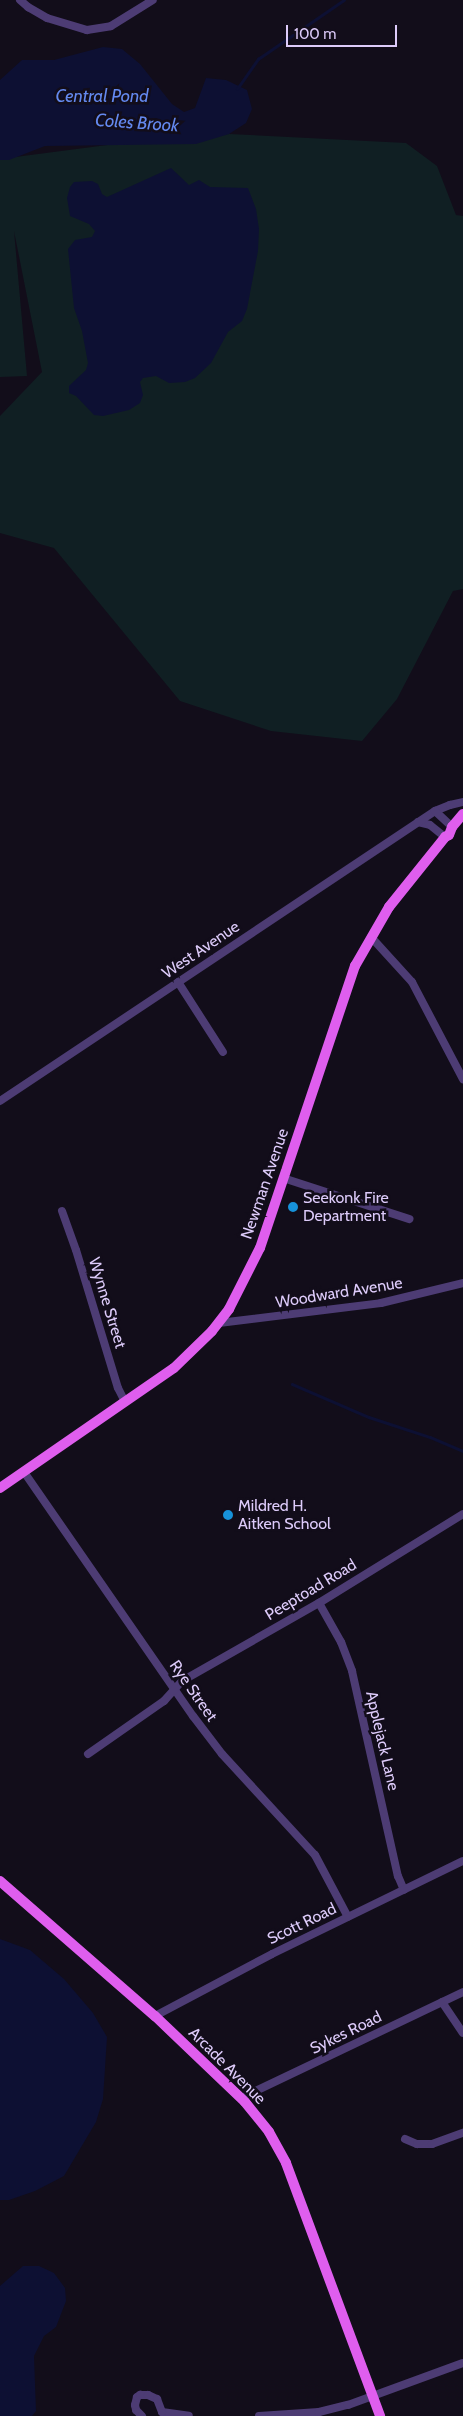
<!DOCTYPE html>
<html>
<head>
<meta charset="utf-8">
<style>
  body { margin:0 }
  #map { position:relative; width:463px; height:2416px; overflow:hidden; background:#120d1a; font-family:Cabin,sans-serif }
  div>[style] { position:absolute }
  [style*='--x'] { left:calc(var(--x)*1px); top:calc(var(--y)*1px); width:calc(var(--w)*1px); rotate:calc(var(--a)*1deg) }
  .green>* { inset:0; background:#101f23 }
  .water>* { inset:0; background:#0d1033 }
  .stream>* { height:2.5px; margin:-1.25px; padding:0 1.25px; transform-origin:1.25px; border-radius:1.25px; background:#0d1033 }
  .minor>* { height:8px; margin:-4px; padding:0 4px; transform-origin:4px; border-radius:4px; background:#4d3c74 }
  .major>* { height:10px; margin:-5px; padding:0 5px; transform-origin:5px; border-radius:5px; background:#df5eee }
  .dots>* { width:14px; height:14px; translate:-50% -50%; box-sizing:border-box; border:2px solid #120d1a; border-radius:50% }
  span { translate:-50% -50%; white-space:nowrap; text-align:center; line-height:1.15; -webkit-text-stroke:5px #120d1a; paint-order:stroke }
  .street-label { font-size:16px; color:#ddcbfa }
  .poi-label { font-size:16px; color:#ddcbfa }
  .left { translate:0 -50%; text-align:left }
  .water-label { font-size:18px; color:#6489ef; font-style:italic }
  .scale { position:absolute; left:286px; top:25px; width:111px; height:22px; box-sizing:border-box; border:2px solid #ddcbfa; border-top:0; padding-left:6px; font-size:15px; line-height:18px; white-space:nowrap; color:#ddcbfa; -webkit-text-stroke:4px #120d1a; paint-order:stroke }
</style>
</head>
<body>
<div id="map">
  <div class="green">
    <div style="clip-path:polygon(229px 134px,406px 143px,437px 166px,456px 215px,463px 216px,463px 589px,453px 591px,397px 699px,362px 741px,271px 731px,180px 701px,54px 548px,0 533px,0 416px,42px 372px,14px 231px,27px 376px,0 377px,0 159px,115px 144px)"></div>
  </div>
  <div class="water">
    <div style="clip-path:polygon(103px 47px,122px 49px,140px 64px,172px 104px,184px 112px,195px 108px,206px 78px,226px 80px,247px 90px,252px 109px,246px 123px,229px 134px,196px 144px,45px 146px,9px 160px,0 160px,0 80px,22px 60px,54px 60px)"></div>
    <div style="clip-path:polygon(171px 168px,189px 185px,199px 180px,210px 187px,248px 188px,256px 209px,259px 229px,258px 251px,247px 309px,242px 321px,228px 332px,211px 363px,195px 378px,185px 382px,169px 383px,156px 376px,143px 378px,140px 382px,143px 395px,140px 403px,129px 410px,103px 416px,94px 415px,76px 396px,69px 393px,69px 386px,86px 370px,88px 363px,82px 331px,74px 308px,68px 249px,75px 240px,92px 237px,95px 231px,89px 224px,70px 216px,67px 198px,70px 187px,74px 182px,92px 181px,98px 184px,102px 194px,107px 197px)"></div>
    <div style="clip-path:polygon(0 1939px,30px 1950px,64px 1979px,93px 2013px,107px 2037px,103px 2099px,96px 2122px,64px 2176px,35px 2191px,9px 2200px,0 2200px)"></div>
    <div style="clip-path:polygon(23px 2266px,39px 2266px,54px 2273px,65px 2288px,66px 2301px,56px 2327px,44px 2336px,34px 2356px,36px 2411px,32px 2416px,0 2416px,0 2286px)"></div>
  </div>
  <div class="stream">
    <div style="--x:237;--y:89;--w:37;--a:-55"></div>
    <div style="--x:258;--y:59;--w:104;--a:-34.5"></div>
    <div style="--x:292;--y:1384;--w:84;--a:23.2"></div>
    <div style="--x:369;--y:1417;--w:64;--a:18.2"></div>
    <div style="--x:430;--y:1437;--w:36;--a:23"></div>
  </div>
  <div class="minor">
    <div style="--x:20;--y:0;--w:11;--a:41"></div>
    <div style="--x:28;--y:7;--w:22;--a:30"></div>
    <div style="--x:47;--y:18;--w:42;--a:16.7"></div>
    <div style="--x:87;--y:30;--w:24;--a:-9"></div>
    <div style="--x:111;--y:26;--w:49;--a:-31.8"></div>
    <div style="--x:435;--y:811;--w:16;--a:-22"></div>
    <div style="--x:450;--y:805;--w:13;--a:-13"></div>
    <div style="--x:418;--y:822;--w:12;--a:14"></div>
    <div style="--x:430;--y:825;--w:19;--a:39"></div>
    <div style="--x:371;--y:937;--w:61;--a:47.7"></div>
    <div style="--x:412;--y:982;--w:110;--a:62.3"></div>
    <div style="--x:178;--y:982;--w:83;--a:57.3"></div>
    <div style="--x:0;--y:1101;--w:523;--a:-33.69"></div>
    <div style="--x:435;--y:811;--w:23;--a:43"></div>
    <div style="--x:283;--y:1178;--w:133;--a:18"></div>
    <div style="--x:62;--y:1211;--w:41;--a:70.3"></div>
    <div style="--x:76;--y:1250;--w:144;--a:73.1"></div>
    <div style="--x:118;--y:1388;--w:16;--a:63"></div>
    <div style="--x:219;--y:1323;--w:163;--a:-7"></div>
    <div style="--x:381;--y:1303;--w:84;--a:-13.7"></div>
    <div style="--x:24;--y:1472;--w:297;--a:55.3"></div>
    <div style="--x:193;--y:1716;--w:48;--a:52.7"></div>
    <div style="--x:222;--y:1754;--w:137;--a:47.4"></div>
    <div style="--x:315;--y:1855;--w:70;--a:62"></div>
    <div style="--x:319;--y:1603;--w:45;--a:60.6"></div>
    <div style="--x:341;--y:1642;--w:31;--a:69"></div>
    <div style="--x:352;--y:1671;--w:210;--a:77.4"></div>
    <div style="--x:398;--y:1876;--w:15;--a:67"></div>
    <div style="--x:88;--y:1754;--w:93;--a:-34.9"></div>
    <div style="--x:164;--y:1701;--w:27;--a:-48"></div>
    <div style="--x:182;--y:1681;--w:158;--a:-29.7"></div>
    <div style="--x:319;--y:1603;--w:169;--a:-31.7"></div>
    <div style="--x:442;--y:2002;--w:37;--a:56"></div>
    <div style="--x:155;--y:2016;--w:132;--a:-27.9"></div>
    <div style="--x:272;--y:1954;--w:212;--a:-26"></div>
    <div style="--x:241;--y:2098;--w:246;--a:-25.5"></div>
    <div style="--x:405;--y:2139;--w:13;--a:23"></div>
    <div style="--x:417;--y:2144;--w:15;--a:0"></div>
    <div style="--x:432;--y:2144;--w:33;--a:-20"></div>
    <div style="--x:162;--y:2412;--w:27;--a:8"></div>
    <div style="--x:142;--y:2416;--w:8;--a:-135"></div>
    <div style="--x:136;--y:2410;--w:5;--a:-101"></div>
    <div style="--x:135;--y:2405;--w:8;--a:-76"></div>
    <div style="--x:137;--y:2397;--w:4;--a:-34"></div>
    <div style="--x:140;--y:2395;--w:8;--a:0"></div>
    <div style="--x:148;--y:2395;--w:10;--a:24"></div>
    <div style="--x:157;--y:2399;--w:14;--a:69"></div>
    <div style="--x:259;--y:2416;--w:60;--a:-3.8"></div>
    <div style="--x:319;--y:2412;--w:30;--a:-14"></div>
    <div style="--x:348;--y:2405;--w:122;--a:-20.1"></div>
  </div>
  <div class="major">
    <div style="--x:0;--y:1488;--w:211;--a:-34.6"></div>
    <div style="--x:174;--y:1368;--w:53;--a:-44.2"></div>
    <div style="--x:212;--y:1331;--w:28;--a:-52"></div>
    <div style="--x:229;--y:1309;--w:68;--a:-63.1"></div>
    <div style="--x:260;--y:1248;--w:298;--a:-71.4"></div>
    <div style="--x:355;--y:966;--w:68;--a:-60"></div>
    <div style="--x:389;--y:907;--w:90;--a:-51.3"></div>
    <div style="--x:445;--y:837;--w:4;--a:-27"></div>
    <div style="--x:449;--y:835;--w:9;--a:-69"></div>
    <div style="--x:452;--y:827;--w:17;--a:-50"></div>
    <div style="--x:0;--y:1881;--w:206;--a:41.1"></div>
    <div style="--x:155;--y:2016;--w:124;--a:43.7"></div>
    <div style="--x:245;--y:2102;--w:38;--a:51"></div>
    <div style="--x:269;--y:2132;--w:35;--a:61"></div>
    <div style="--x:286;--y:2163;--w:270;--a:69.6"></div>
  </div>
  <div class="dots">
    <div style="left:293px;top:1207px;background:#1792da"></div>
    <div style="left:228px;top:1515px;background:#1792da"></div>
  </div>
  <div class="street-label">
    <span style="left:201px;top:950px;rotate:-34deg">West Avenue</span>
    <span style="left:265px;top:1184px;rotate:-71deg">Newman Avenue</span>
    <span style="left:339px;top:1293px;rotate:-9deg">Woodward Avenue</span>
    <span style="left:107px;top:1303px;rotate:73deg">Wynne Street</span>
    <span style="left:311px;top:1590px;rotate:-31deg">Peeptoad Road</span>
    <span style="left:193px;top:1691px;rotate:55deg">Rye Street</span>
    <span style="left:382px;top:1741px;rotate:77deg">Applejack Lane</span>
    <span style="left:302px;top:1924px;rotate:-26deg">Scott Road</span>
    <span style="left:346px;top:2033px;rotate:-26deg">Sykes Road</span>
    <span style="left:227px;top:2066px;rotate:45deg">Arcade Avenue</span>
  </div>
  <div class="poi-label">
    <span class="left" style="left:303px;top:1207px">Seekonk Fire<br>Department</span>
    <span class="left" style="left:238px;top:1515px">Mildred H.<br>Aitken School</span>
  </div>
  <div class="water-label">
    <span style="left:102px;top:96px">Central Pond</span>
    <span style="left:137px;top:123px;rotate:4deg">Coles Brook</span>
  </div>
  <div class="scale">100 m</div>
</div>
</body>
</html>
